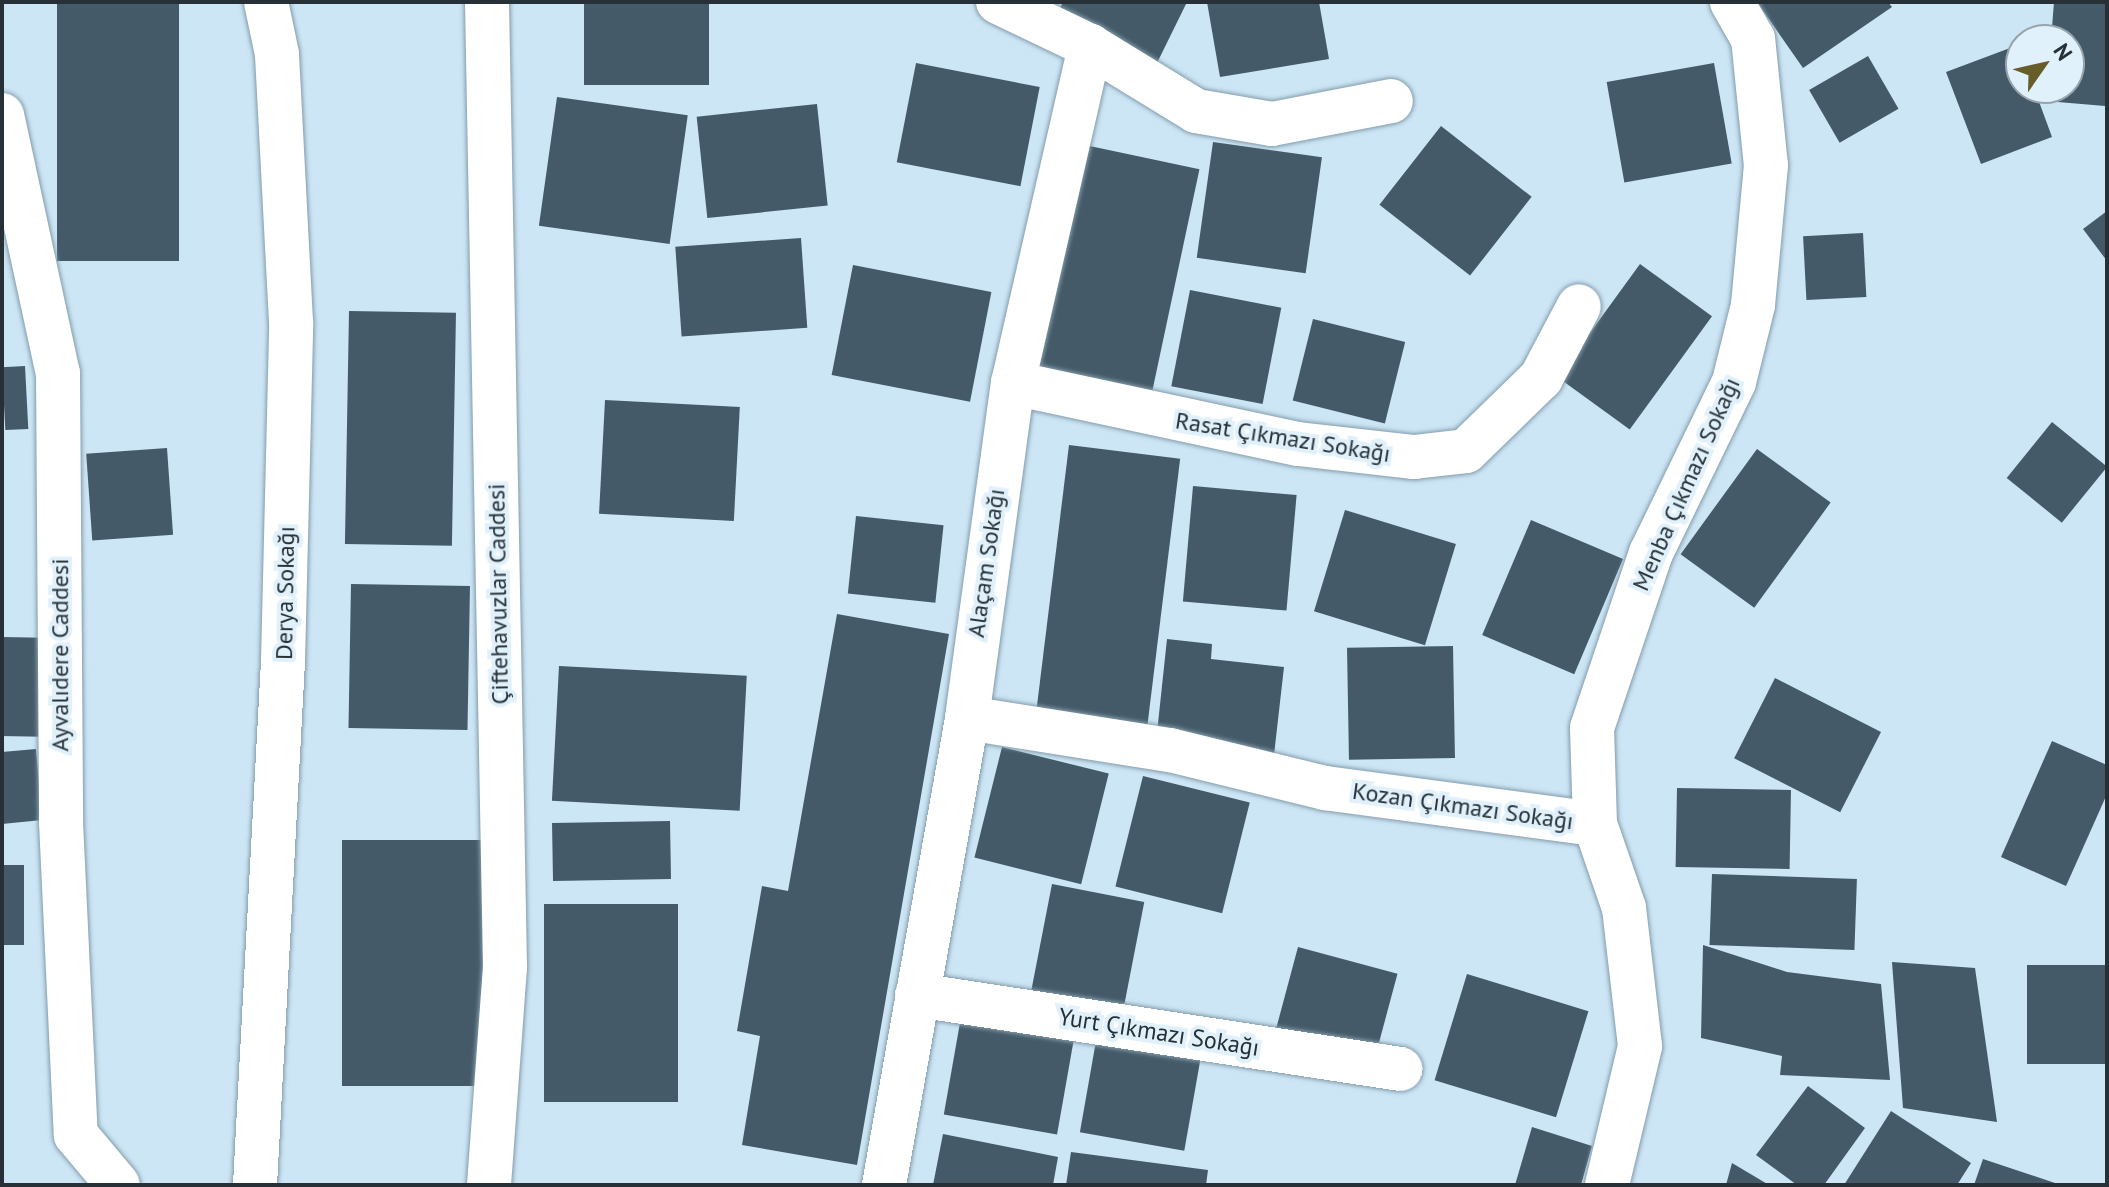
<!DOCTYPE html>
<html>
<head>
<meta charset="utf-8">
<style>
  body { margin:0 }
  #map { position:relative; width:2109px; height:1187px; overflow:hidden; background:#cce6f6; font-family:"PT Sans",sans-serif }
  div>[style] { position:absolute }
  [style*='--x'] { left:calc(var(--x)*1px); top:calc(var(--y)*1px); width:calc(var(--w)*1px); rotate:calc(var(--a)*1deg) }
  .building>* { inset:0; background:#445a68; transform-origin:0 0 }
  .roads { filter:drop-shadow(0 0 2px #849cab) drop-shadow(0 0 2px #849cab) }
  .minor>* { height:44px; margin:-22px; padding:0 22px; transform-origin:22px; border-radius:22px; background:#fff }
  span { translate:-50% -50%; white-space:nowrap; text-align:center; line-height:1.15; -webkit-text-stroke:8px #e1f1fb; paint-order:stroke }
  .street-label { font-size:24px; color:#263036 }
  .frame { position:absolute; inset:0; border:4px solid #263036; pointer-events:none }
  .north { position:absolute; left:2005px; top:24px; width:80px; height:80px; box-sizing:border-box; background:#e1f1fb; border:2px solid #96a4ac; border-radius:50%; rotate:56deg; font-size:22px; font-weight:700; line-height:32px; text-align:center; color:#263036 }
  .north::after { content:''; display:block; margin:auto; width:28px; height:36px; background:#675d29; clip-path:polygon(50% 0,100% 100%,50% 72%,0 100%) }
</style>
</head>
<body>
<div id="map">
  <div class="building">
    <div style="left:57px;top:2px;width:122px;height:259px"></div>
    <div style="left:584px;top:2px;width:125px;height:83px"></div>
    <div style="clip-path:polygon(1063px 2px,1187px 2px,1157px 63px,1057px 14px)"></div>
    <div style="clip-path:polygon(1207px 2px,1319px 2px,1329px 59px,1220px 77px)"></div>
    <div style="clip-path:polygon(1757px 2px,1888px 2px,1892px 7px,1803px 68px)"></div>
    <div style="clip-path:polygon(2054px 2px,2107px 2px,2105px 106px,2046px 101px,2047px 88px,2069px 88px,2069px 40px,2051px 40px)"></div>
    <div style="clip-path:polygon(2018px 45px,2021px 88px,2034px 88px,2052px 137px,1981px 164px,1946px 72px)"></div>
    <div style="left:1868px;top:56px;width:61px;height:68px;rotate:60deg"></div>
    <div style="left:916px;top:63px;width:126px;height:101px;rotate:11deg"></div>
    <div style="left:1714px;top:63px;width:102px;height:109px;rotate:80deg"></div>
    <div style="left:557px;top:97px;width:132px;height:130px;rotate:8deg"></div>
    <div style="left:817px;top:104px;width:102px;height:121px;rotate:84deg"></div>
    <div style="left:1441px;top:126px;width:115px;height:100px;rotate:38deg"></div>
    <div style="left:1213px;top:142px;width:110px;height:117px;rotate:8deg"></div>
    <div style="left:1085px;top:145px;width:117px;height:229px;rotate:12deg"></div>
    <div style="clip-path:polygon(2107px 211px,2107px 261px,2083px 229px)"></div>
    <div style="left:1863px;top:233px;width:64px;height:60px;rotate:87deg"></div>
    <div style="left:801px;top:238px;width:90px;height:126px;rotate:86deg"></div>
    <div style="left:1640px;top:264px;width:89px;height:140px;rotate:36deg"></div>
    <div style="left:853px;top:265px;width:141px;height:112px;rotate:11deg"></div>
    <div style="left:1190px;top:290px;width:93px;height:98px;rotate:11deg"></div>
    <div style="left:349px;top:311px;width:107px;height:233px;rotate:1deg"></div>
    <div style="left:1313px;top:319px;width:95px;height:84px;rotate:14deg"></div>
    <div style="left:25px;top:366px;width:63px;height:23px;rotate:87deg"></div>
    <div style="left:605px;top:400px;width:135px;height:114px;rotate:3deg"></div>
    <div style="left:2052px;top:422px;width:71px;height:72px;rotate:39deg"></div>
    <div style="left:1069px;top:445px;width:112px;height:280px;rotate:7deg"></div>
    <div style="left:167px;top:448px;width:87px;height:81px;rotate:86deg"></div>
    <div style="left:1757px;top:449px;width:91px;height:130px;rotate:36deg"></div>
    <div style="left:1193px;top:486px;width:104px;height:116px;rotate:5deg"></div>
    <div style="left:1345px;top:510px;width:116px;height:106px;rotate:17deg"></div>
    <div style="left:856px;top:516px;width:88px;height:78px;rotate:6deg"></div>
    <div style="left:1531px;top:520px;width:100px;height:125px;rotate:23deg"></div>
    <div style="left:351px;top:584px;width:119px;height:144px;rotate:1deg"></div>
    <div style="clip-path:polygon(837px 614px,949px 634px,857px 1165px,742px 1145px,760px 1036px,737px 1031px,762px 886px,788px 891px)"></div>
    <div style="left:2px;top:637px;width:42px;height:99px;rotate:1deg"></div>
    <div style="clip-path:polygon(1167px 639px,1212px 644px,1211px 659px,1284px 667px,1274px 755px,1156px 742px)"></div>
    <div style="left:1453px;top:646px;width:112px;height:106px;rotate:89deg"></div>
    <div style="left:559px;top:666px;width:188px;height:135px;rotate:3deg"></div>
    <div style="left:1775px;top:678px;width:119px;height:90px;rotate:27deg"></div>
    <div style="clip-path:polygon(2052px 741px,2107px 765px,2107px 794px,2066px 886px,2001px 857px)"></div>
    <div style="left:1002px;top:747px;width:110px;height:114px;rotate:14deg"></div>
    <div style="clip-path:polygon(36px 749px,42px 820px,2px 824px,2px 752px)"></div>
    <div style="left:1143px;top:776px;width:110px;height:114px;rotate:14deg"></div>
    <div style="left:1677px;top:788px;width:114px;height:79px;rotate:1deg"></div>
    <div style="left:670px;top:821px;width:58px;height:118px;rotate:89deg"></div>
    <div style="left:342px;top:840px;width:141px;height:246px"></div>
    <div style="left:2px;top:865px;width:22px;height:80px"></div>
    <div style="left:1712px;top:874px;width:145px;height:71px;rotate:2deg"></div>
    <div style="left:1052px;top:884px;width:94px;height:121px;rotate:11deg"></div>
    <div style="left:678px;top:904px;width:198px;height:134px;rotate:90deg"></div>
    <div style="clip-path:polygon(1703px 945px,1787px 972px,1881px 984px,1890px 1080px,1780px 1075px,1782px 1056px,1701px 1038px)"></div>
    <div style="left:1298px;top:947px;width:103px;height:93px;rotate:15deg"></div>
    <div style="clip-path:polygon(1892px 962px,1975px 968px,1997px 1122px,1903px 1108px)"></div>
    <div style="left:2107px;top:965px;width:99px;height:80px;rotate:90deg"></div>
    <div style="left:1467px;top:974px;width:127px;height:111px;rotate:17deg"></div>
    <div style="left:961px;top:1017px;width:115px;height:99px;rotate:10deg"></div>
    <div style="left:1099px;top:1024px;width:106px;height:110px;rotate:10deg"></div>
    <div style="clip-path:polygon(1808px 1086px,1865px 1128px,1824px 1185px,1797px 1185px,1756px 1155px)"></div>
    <div style="clip-path:polygon(1891px 1111px,1971px 1163px,1957px 1185px,1844px 1185px)"></div>
    <div style="clip-path:polygon(1532px 1127px,1592px 1146px,1581px 1185px,1515px 1185px)"></div>
    <div style="clip-path:polygon(943px 1134px,1058px 1157px,1053px 1185px,933px 1185px)"></div>
    <div style="clip-path:polygon(1071px 1152px,1208px 1170px,1206px 1185px,1066px 1185px)"></div>
    <div style="clip-path:polygon(1983px 1159px,2058px 1184px,2058px 1185px,1974px 1185px)"></div>
    <div style="clip-path:polygon(1732px 1163px,1769px 1185px,1726px 1185px)"></div>
  </div>
  <div class="roads">
    <div class="minor">
      <div style="--x:487;--y:2;--w:965;--a:88.93"></div>
      <div style="--x:505;--y:967;--w:219;--a:94.2"></div>
      <div style="--x:1090;--y:46;--w:124;--a:31.5"></div>
      <div style="--x:1196;--y:111;--w:77;--a:9.7"></div>
      <div style="--x:1272;--y:124;--w:121;--a:-10.9"></div>
      <div style="--x:2;--y:115;--w:264;--a:77.8"></div>
      <div style="--x:58;--y:373;--w:449;--a:89.6"></div>
      <div style="--x:61;--y:822;--w:313;--a:87.3"></div>
      <div style="--x:76;--y:1135;--w:65;--a:50"></div>
      <div style="--x:1013;--y:383;--w:291;--a:12.1"></div>
      <div style="--x:1298;--y:444;--w:117;--a:6.4"></div>
      <div style="--x:1414;--y:457;--w:52;--a:-6.6"></div>
      <div style="--x:1466;--y:451;--w:105;--a:-44.2"></div>
      <div style="--x:1541;--y:378;--w:81;--a:-62.2"></div>
      <div style="--x:967;--y:718;--w:206;--a:9"></div>
      <div style="--x:1170;--y:750;--w:160;--a:13.8"></div>
      <div style="--x:1325;--y:788;--w:272;--a:7.6"></div>
      <div style="--x:917;--y:995;--w:489;--a:8.7"></div>
      <div style="--x:255;--y:1185;--w:525;--a:-86.94"></div>
      <div style="--x:283;--y:661;--w:339;--a:-88.6"></div>
      <div style="--x:291;--y:322;--w:268;--a:-93"></div>
      <div style="--x:277;--y:54;--w:53;--a:-101.9"></div>
      <div style="--x:884;--y:1185;--w:474;--a:-79.9"></div>
      <div style="--x:967;--y:718;--w:338;--a:-82.2"></div>
      <div style="--x:1013;--y:383;--w:346;--a:-77.1"></div>
      <div style="--x:1090;--y:46;--w:102;--a:-154.4"></div>
      <div style="--x:1607;--y:1185;--w:143;--a:-76.6"></div>
      <div style="--x:1640;--y:1046;--w:139;--a:-96.6"></div>
      <div style="--x:1624;--y:908;--w:89;--a:-109"></div>
      <div style="--x:1595;--y:824;--w:96;--a:-91.8"></div>
      <div style="--x:1592;--y:728;--w:185;--a:-71.4"></div>
      <div style="--x:1651;--y:553;--w:190;--a:-64.1"></div>
      <div style="--x:1734;--y:382;--w:79;--a:-76.1"></div>
      <div style="--x:1753;--y:305;--w:140;--a:-84.7"></div>
      <div style="--x:1766;--y:166;--w:128;--a:-95.8"></div>
      <div style="--x:1753;--y:39;--w:43;--a:-119.6"></div>
    </div>
  </div>
  <div class="street-label">
    <span style="left:1283px;top:437px;rotate:9deg">Rasat Çıkmazı Sokağı</span>
    <span style="left:1686px;top:484px;rotate:-66deg">Menba Çıkmazı Sokağı</span>
    <span style="left:986px;top:563px;rotate:-82deg">Alaçam Sokağı</span>
    <span style="left:285px;top:593px;rotate:-89deg">Derya Sokağı</span>
    <span style="left:498px;top:594px;rotate:-91deg">Çiftehavuzlar Caddesi</span>
    <span style="left:60px;top:655px;rotate:-90deg">Ayvalıdere Caddesi</span>
    <span style="left:1463px;top:806px;rotate:8deg">Kozan Çıkmazı Sokağı</span>
    <span style="left:1159px;top:1032px;rotate:9deg">Yurt Çıkmazı Sokağı</span>
  </div>
  <div class="frame"></div>
  <div class="north">N</div>
</div>
</body>
</html>
